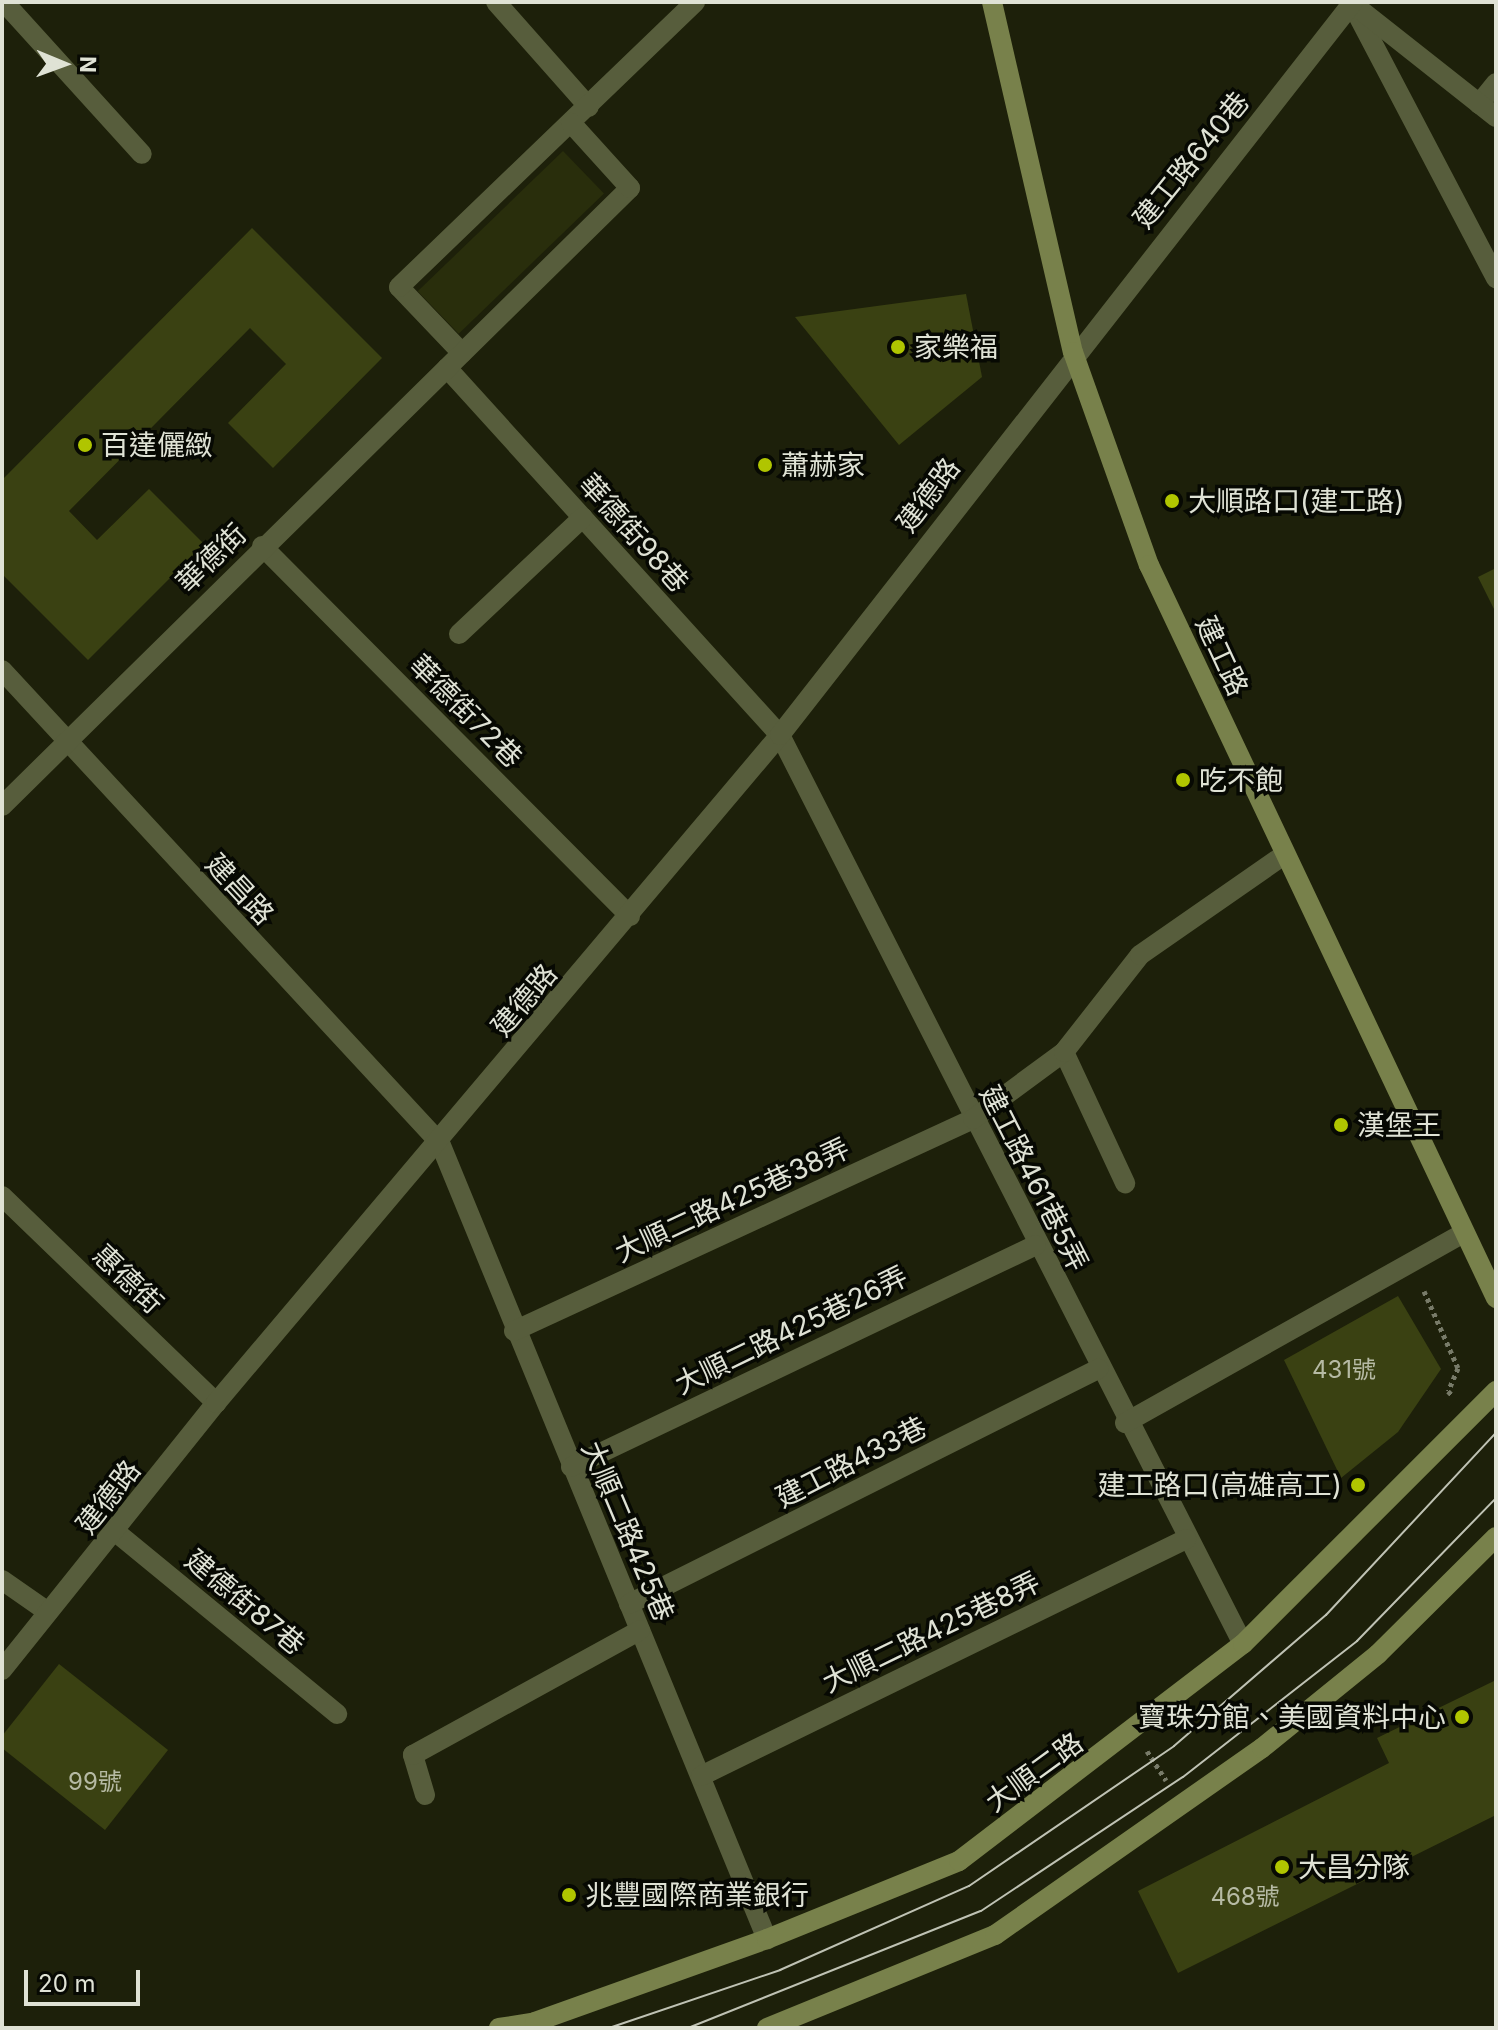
<!DOCTYPE html>
<html>
<head>
<meta charset="utf-8">
<style>
  body { margin:0 }
  #map { position:relative; width:1498px; height:2030px; overflow:hidden; background:#1d200a; font-family:Inter,"Noto Sans TC",sans-serif }
  div>[style] { position:absolute }
  [style*='--x'] { left:calc(var(--x)*1px); top:calc(var(--y)*1px); width:calc(var(--w)*1px); rotate:calc(var(--a)*1deg) }
  .green>* { inset:0; background:#292e0c; transform-origin:0 0 }
  .building>* { inset:0; background:#3a4112 }
  .path>* { height:5px; margin-top:-2.5px; transform-origin:0; background:repeating-linear-gradient(90deg,#787b69 0 4px,transparent 0 8px) }
  .lane>* { height:20px; margin:-10px; padding:0 10px; transform-origin:10px; border-radius:10px; background:#575d3c }
  .street>* { height:20px; margin:-10px; padding:0 10px; transform-origin:10px; border-radius:10px; background:#575d3c }
  .secondary>* { height:20px; margin:-10px; padding:0 10px; transform-origin:10px; border-radius:10px; background:#78814b }
  .tram>* { height:2px; margin:-1px; padding:0 1px; transform-origin:1px; border-radius:1px; background:#bfc2b4 }
  .dots>* { width:22px; height:22px; translate:-50% -50%; box-sizing:border-box; border:4px solid #070903; border-radius:50% }
  span { translate:-50% -50%; white-space:nowrap; text-align:center; line-height:1.15; -webkit-text-stroke:7px #070903; paint-order:stroke }
  .number-label { font-size:24px; color:#b6baa4 }
  .number-label span { -webkit-text-stroke-width:0 }
  .street-label { font-size:28px; color:#dfe2d5 }
  .poi-label { font-size:28px; color:#dfe2d5 }
  .left { translate:0 -50%; text-align:left }
  .right { translate:-100% -50%; text-align:right }
  .frame { position:absolute; inset:0; border:4px solid #dfe2d5; pointer-events:none }
  .north { position:absolute; left:24px; top:24px; width:80px; height:80px; -webkit-text-stroke:6px #070903; paint-order:stroke; rotate:91deg; font-size:22px; font-weight:700; line-height:32px; text-align:center; color:#dfe2d5 }
  .north::after { content:''; display:block; margin:auto; width:28px; height:36px; background:#dfe2d5; clip-path:polygon(50% 0,100% 100%,50% 72%,0 100%) }
  .scale { position:absolute; left:24px; top:1970px; width:116px; height:36px; box-sizing:border-box; border:4px solid #dfe2d5; border-top:0; padding-left:10px; font-size:24px; line-height:28px; white-space:nowrap; color:#dfe2d5; -webkit-text-stroke:6px #070903; paint-order:stroke }
</style>
</head>
<body>
<div id="map">
  <div class="green">
    <div style="left:563px;top:151px;width:59px;height:202px;rotate:46deg"></div>
  </div>
  <div class="building">
    <div style="clip-path:polygon(252px 228px,382px 358px,273px 468px,228px 423px,286px 364px,250px 328px,69px 511px,97px 540px,149px 489px,204px 544px,88px 660px,2px 574px,2px 480px)"></div>
    <div style="clip-path:polygon(966px 294px,982px 377px,899px 445px,795px 317px)"></div>
    <div style="clip-path:polygon(1496px 568px,1496px 613px,1478px 577px)"></div>
    <div style="clip-path:polygon(1398px 1296px,1441px 1369px,1398px 1432px,1341px 1478px,1284px 1360px)"></div>
    <div style="clip-path:polygon(59px 1664px,168px 1750px,105px 1830px,2px 1748px,2px 1736px)"></div>
    <div style="clip-path:polygon(1496px 1680px,1496px 1815px,1178px 1973px,1138px 1891px,1389px 1763px,1377px 1738px)"></div>
  </div>
  <div class="path">
    <div style="--x:1424;--y:1291;--w:84;--a:66.2"></div>
    <div style="--x:1458;--y:1368;--w:25;--a:113"></div>
    <div style="--x:1448;--y:1391;--w:7;--a:45"></div>
    <div style="--x:1147;--y:1751;--w:35;--a:57"></div>
  </div>
  <div class="lane">
    <div style="--x:4;--y:2;--w:205;--a:47.8"></div>
    <div style="--x:496;--y:2;--w:140;--a:48.5"></div>
    <div style="--x:1479;--y:104;--w:27;--a:-51"></div>
    <div style="--x:2;--y:1580;--w:56;--a:34.8"></div>
  </div>
  <div class="street">
    <div style="--x:1352;--y:4;--w:310;--a:62.3"></div>
    <div style="--x:1358;--y:8;--w:176;--a:38.3"></div>
    <div style="--x:462;--y:353;--w:91;--a:-133.7"></div>
    <div style="--x:399;--y:287;--w:411;--a:-43.9"></div>
    <div style="--x:447;--y:368;--w:496;--a:47.8"></div>
    <div style="--x:780;--y:735;--w:1020;--a:63.01"></div>
    <div style="--x:262;--y:546;--w:522;--a:45.16"></div>
    <div style="--x:459;--y:634;--w:170;--a:-43.3"></div>
    <div style="--x:2;--y:670;--w:645;--a:47.2"></div>
    <div style="--x:440;--y:1143;--w:861;--a:67.67"></div>
    <div style="--x:2;--y:806;--w:881;--a:-44.54"></div>
    <div style="--x:630;--y:188;--w:88;--a:-132.2"></div>
    <div style="--x:1064;--y:1052;--w:145;--a:65"></div>
    <div style="--x:2;--y:1196;--w:298;--a:44"></div>
    <div style="--x:514;--y:1331;--w:506;--a:-24.79"></div>
    <div style="--x:973;--y:1119;--w:113;--a:-36.4"></div>
    <div style="--x:1064;--y:1052;--w:123;--a:-51.9"></div>
    <div style="--x:1140;--y:955;--w:175;--a:-34.8"></div>
    <div style="--x:1125;--y:1423;--w:388;--a:-29.3"></div>
    <div style="--x:571;--y:1467;--w:515;--a:-25.52"></div>
    <div style="--x:117;--y:1533;--w:285;--a:39.4"></div>
    <div style="--x:629;--y:1604;--w:525;--a:-26.61"></div>
    <div style="--x:2;--y:1670;--w:342;--a:-51.3"></div>
    <div style="--x:216;--y:1403;--w:874;--a:-49.83"></div>
    <div style="--x:780;--y:735;--w:930;--a:-51.98"></div>
    <div style="--x:701;--y:1776;--w:540;--a:-26.04"></div>
    <div style="--x:425;--y:1795;--w:42;--a:-106.7"></div>
    <div style="--x:413;--y:1755;--w:259;--a:-28.8"></div>
  </div>
  <div class="secondary">
    <div style="--x:992;--y:2;--w:359;--a:77"></div>
    <div style="--x:1073;--y:352;--w:226;--a:70.4"></div>
    <div style="--x:1149;--y:565;--w:811;--a:64.67"></div>
    <div style="--x:499;--y:2028;--w:36;--a:-9"></div>
    <div style="--x:535;--y:2022;--w:246;--a:-19.7"></div>
    <div style="--x:767;--y:1939;--w:207;--a:-22.1"></div>
    <div style="--x:959;--y:1861;--w:357;--a:-37.4"></div>
    <div style="--x:1243;--y:1644;--w:358;--a:-45"></div>
    <div style="--x:767;--y:2028;--w:246;--a:-22.2"></div>
    <div style="--x:995;--y:1935;--w:326;--a:-35"></div>
    <div style="--x:1262;--y:1748;--w:149;--a:-39"></div>
    <div style="--x:1378;--y:1654;--w:166;--a:-44.8"></div>
  </div>
  <div class="tram">
    <div style="--x:609;--y:2028;--w:181;--a:-18.7"></div>
    <div style="--x:780;--y:1970;--w:207;--a:-24"></div>
    <div style="--x:969;--y:1886;--w:248;--a:-34.3"></div>
    <div style="--x:1174;--y:1746;--w:201;--a:-40.8"></div>
    <div style="--x:1326;--y:1615;--w:249;--a:-47"></div>
    <div style="--x:688;--y:2028;--w:315;--a:-21.8"></div>
    <div style="--x:981;--y:1911;--w:242;--a:-33.6"></div>
    <div style="--x:1183;--y:1777;--w:221;--a:-38"></div>
    <div style="--x:1357;--y:1641;--w:199;--a:-45.8"></div>
  </div>
  <div class="dots">
    <div style="left:898px;top:347px;background:#b0c500"></div>
    <div style="left:85px;top:445px;background:#b0c500"></div>
    <div style="left:765px;top:465px;background:#b0c500"></div>
    <div style="left:1172px;top:501px;background:#b0c500"></div>
    <div style="left:1183px;top:780px;background:#b0c500"></div>
    <div style="left:1341px;top:1125px;background:#b0c500"></div>
    <div style="left:1358px;top:1485px;background:#b0c500"></div>
    <div style="left:1462px;top:1717px;background:#b0c500"></div>
    <div style="left:1282px;top:1867px;background:#b0c500"></div>
    <div style="left:569px;top:1895px;background:#b0c500"></div>
  </div>
  <div class="number-label">
    <span style="left:1344px;top:1370px">431號</span>
    <span style="left:95px;top:1782px">99號</span>
    <span style="left:1245px;top:1897px">468號</span>
  </div>
  <div class="street-label">
    <span style="left:1191px;top:160px;rotate:-51deg">建工路640巷</span>
    <span style="left:928px;top:495px;rotate:-53deg">建德路</span>
    <span style="left:634px;top:533px;rotate:48deg">華德街98巷</span>
    <span style="left:211px;top:558px;rotate:-44deg">華德街</span>
    <span style="left:1222px;top:656px;rotate:65deg">建工路</span>
    <span style="left:466px;top:711px;rotate:45deg">華德街72巷</span>
    <span style="left:240px;top:889px;rotate:47deg">建昌路</span>
    <span style="left:524px;top:1000px;rotate:-50deg">建德路</span>
    <span style="left:1034px;top:1178px;rotate:63deg">建工路461巷5弄</span>
    <span style="left:732px;top:1200px;rotate:-25deg">大順二路425巷38弄</span>
    <span style="left:128px;top:1279px;rotate:44deg">惠德街</span>
    <span style="left:791px;top:1330px;rotate:-26deg">大順二路425巷26弄</span>
    <span style="left:851px;top:1462px;rotate:-27deg">建工路433巷</span>
    <span style="left:108px;top:1497px;rotate:-52deg">建德路</span>
    <span style="left:628px;top:1531px;rotate:67deg">大順二路425巷</span>
    <span style="left:245px;top:1602px;rotate:40deg">建德街87巷</span>
    <span style="left:931px;top:1632px;rotate:-26deg">大順二路425巷8弄</span>
    <span style="left:1034px;top:1772px;rotate:-36deg">大順二路</span>
  </div>
  <div class="poi-label">
    <span class="left" style="left:914px;top:347px">家樂福</span>
    <span class="left" style="left:101px;top:445px">百達儷緻</span>
    <span class="left" style="left:781px;top:465px">蕭赫家</span>
    <span class="left" style="left:1188px;top:501px">大順路口(建工路)</span>
    <span class="left" style="left:1199px;top:780px">吃不飽</span>
    <span class="left" style="left:1357px;top:1125px">漢堡王</span>
    <span class="right" style="left:1342px;top:1485px">建工路口(高雄高工)</span>
    <span class="right" style="left:1446px;top:1717px">寶珠分館、美國資料中心</span>
    <span class="left" style="left:1298px;top:1867px">大昌分隊</span>
    <span class="left" style="left:585px;top:1895px">兆豐國際商業銀行</span>
  </div>
  <div class="frame"></div>
  <div class="north">N</div>
  <div class="scale">20 m</div>
</div>
</body>
</html>
